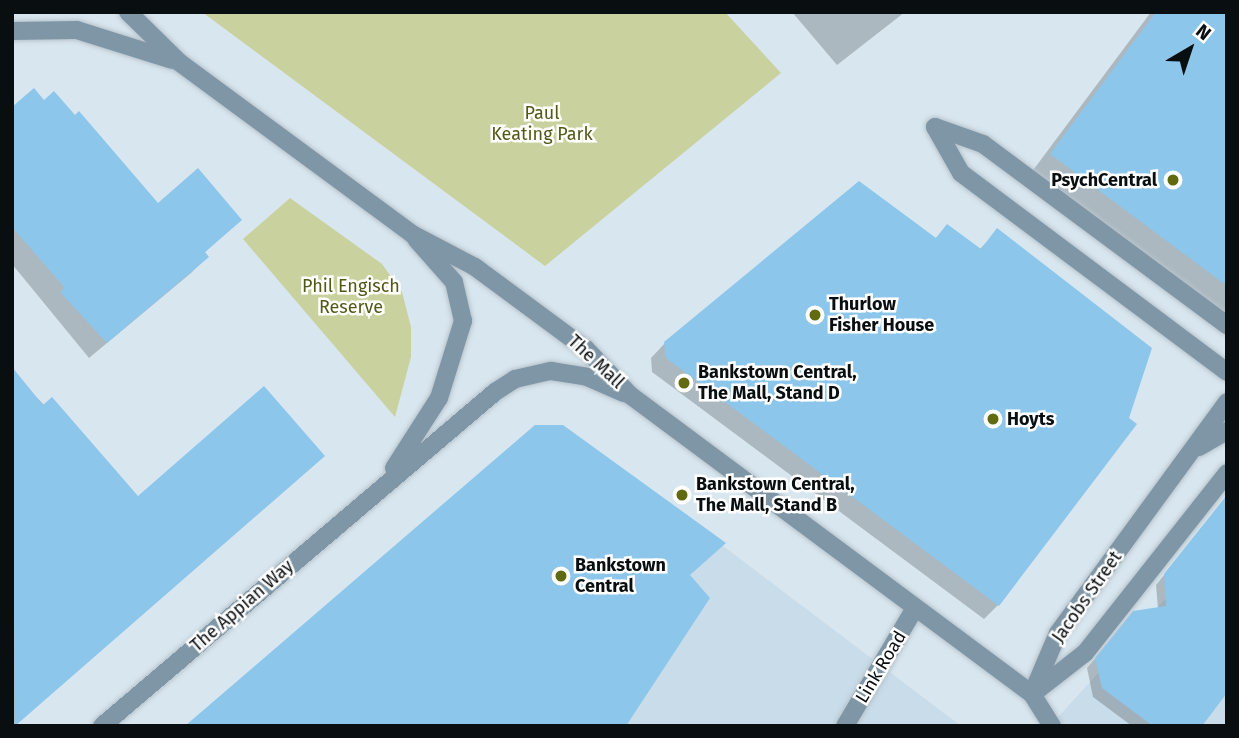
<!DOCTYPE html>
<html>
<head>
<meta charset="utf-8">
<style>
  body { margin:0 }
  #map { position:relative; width:1239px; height:738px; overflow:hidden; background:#d8e6ef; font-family:"Fira Sans",sans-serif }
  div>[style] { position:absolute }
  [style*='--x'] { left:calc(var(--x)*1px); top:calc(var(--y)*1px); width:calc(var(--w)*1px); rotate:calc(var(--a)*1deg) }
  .built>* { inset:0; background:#c8dcea }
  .green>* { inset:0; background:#c9d29e }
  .shadow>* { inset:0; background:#0003 }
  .building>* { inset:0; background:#8cc6eb }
  .roads { filter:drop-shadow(0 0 2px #b7c3cb) drop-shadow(0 0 2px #b7c3cb) }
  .minor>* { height:18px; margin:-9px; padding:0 9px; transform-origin:9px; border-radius:9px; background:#7f96a7 }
  .dots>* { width:19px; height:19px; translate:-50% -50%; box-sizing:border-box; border:4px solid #fff; border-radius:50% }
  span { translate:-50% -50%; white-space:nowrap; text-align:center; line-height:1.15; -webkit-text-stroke:5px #fff; paint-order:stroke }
  .park-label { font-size:18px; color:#525916 }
  .poi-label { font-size:18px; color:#090e11; font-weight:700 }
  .right { translate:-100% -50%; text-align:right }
  .left { translate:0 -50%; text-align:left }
  .street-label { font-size:18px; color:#090e11 }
  .frame { position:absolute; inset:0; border:14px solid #090e11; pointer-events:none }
  .north { position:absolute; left:1155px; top:14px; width:70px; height:70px; -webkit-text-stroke:5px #fff; paint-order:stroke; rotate:39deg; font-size:19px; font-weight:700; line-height:28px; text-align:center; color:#090e11 }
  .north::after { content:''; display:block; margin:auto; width:24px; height:32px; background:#090e11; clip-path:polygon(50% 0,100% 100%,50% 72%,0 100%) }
</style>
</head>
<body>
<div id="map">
  <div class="built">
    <div style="clip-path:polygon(535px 425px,563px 425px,961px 726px,185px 726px)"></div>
    <div style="clip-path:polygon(1227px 531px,1227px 726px,1050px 726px)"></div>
  </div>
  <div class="green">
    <div style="clip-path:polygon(202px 12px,725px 12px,781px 73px,545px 266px)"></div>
    <div style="clip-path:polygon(290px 198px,382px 264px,402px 292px,411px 327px,411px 357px,395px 417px,243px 239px)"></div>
  </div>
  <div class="shadow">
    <div style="clip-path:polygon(792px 12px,905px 12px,837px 65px)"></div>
    <div style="clip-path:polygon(1151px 12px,1227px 12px,1227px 314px,1025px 181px)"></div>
    <div style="clip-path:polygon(12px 109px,158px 205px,240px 220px,204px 253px,207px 257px,191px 273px,89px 358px,12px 264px)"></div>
    <div style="clip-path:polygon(947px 226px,979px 250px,997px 231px,998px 605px,984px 619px,652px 372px,651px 358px,665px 343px,935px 239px)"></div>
    <div style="clip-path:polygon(12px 373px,138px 498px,315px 463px,14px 726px)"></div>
    <div style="clip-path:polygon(1221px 505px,1200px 726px,1132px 726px,1093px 697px,1087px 668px,1134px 612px,1158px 609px,1156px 585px)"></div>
  </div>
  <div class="building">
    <div style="clip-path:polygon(1156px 12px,1227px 12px,1227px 286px,1050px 154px)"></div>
    <div style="clip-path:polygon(34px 88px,44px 100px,54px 91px,75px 115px,79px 111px,158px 203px,198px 168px,242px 220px,205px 252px,209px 257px,107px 343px,60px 292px,65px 288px,12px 227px,12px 107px)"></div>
    <div style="clip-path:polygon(859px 181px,936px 238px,947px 224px,981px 249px,997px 228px,1152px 348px,1129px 418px,1137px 424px,999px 606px,666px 358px,664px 342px)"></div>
    <div style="clip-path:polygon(12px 367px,43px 405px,52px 397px,138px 496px,264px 386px,325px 456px,15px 726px)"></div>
    <div style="clip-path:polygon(535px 425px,563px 425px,726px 543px,690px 575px,710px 598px,626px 726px,185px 726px)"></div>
    <div style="clip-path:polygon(1227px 495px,1227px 693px,1202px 726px,1153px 726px,1102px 688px,1095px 658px,1133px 611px,1166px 606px,1164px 574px)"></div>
  </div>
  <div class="roads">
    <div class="minor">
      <div style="--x:128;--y:12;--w:71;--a:44.4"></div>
      <div style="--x:179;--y:62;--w:290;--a:36.4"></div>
      <div style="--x:412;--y:234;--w:71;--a:27.6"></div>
      <div style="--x:475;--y:267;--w:138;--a:36.5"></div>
      <div style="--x:586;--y:349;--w:64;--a:46.3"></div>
      <div style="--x:630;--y:395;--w:501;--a:36.64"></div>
      <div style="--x:1032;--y:694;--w:38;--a:58"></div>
      <div style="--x:12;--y:31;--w:65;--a:-0.9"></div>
      <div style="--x:77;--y:30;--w:100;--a:17.5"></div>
      <div style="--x:935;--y:127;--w:53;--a:60.5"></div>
      <div style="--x:961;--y:173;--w:332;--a:36.8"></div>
      <div style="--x:935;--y:127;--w:51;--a:19.5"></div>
      <div style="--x:983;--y:144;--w:304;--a:36.6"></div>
      <div style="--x:1199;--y:447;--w:32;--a:-30"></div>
      <div style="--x:394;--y:468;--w:83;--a:-57.3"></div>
      <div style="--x:439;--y:398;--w:81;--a:-72.7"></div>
      <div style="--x:463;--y:321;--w:40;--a:-103"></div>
      <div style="--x:454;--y:282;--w:57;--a:-131.5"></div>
      <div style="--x:1035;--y:692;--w:63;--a:-38"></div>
      <div style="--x:1085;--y:653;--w:229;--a:-51.7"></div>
      <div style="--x:1032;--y:694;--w:66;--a:-66.9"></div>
      <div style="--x:1058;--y:633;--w:286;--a:-53.8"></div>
      <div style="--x:102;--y:726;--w:516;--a:-40.36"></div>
      <div style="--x:495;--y:392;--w:24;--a:-33"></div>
      <div style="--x:515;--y:379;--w:37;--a:-13"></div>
      <div style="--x:551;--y:371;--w:36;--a:9"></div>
      <div style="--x:587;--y:377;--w:40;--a:23.4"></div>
      <div style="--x:845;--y:726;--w:137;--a:-59.3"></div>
    </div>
  </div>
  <div class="dots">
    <div style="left:1173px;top:180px;background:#616a0e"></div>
    <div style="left:815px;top:315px;background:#616a0e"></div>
    <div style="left:684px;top:383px;background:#616a0e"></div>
    <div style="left:993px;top:419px;background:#616a0e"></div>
    <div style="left:682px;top:495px;background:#616a0e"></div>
    <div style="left:561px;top:576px;background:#616a0e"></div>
  </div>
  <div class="park-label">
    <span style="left:542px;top:124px">Paul<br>Keating Park</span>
    <span style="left:351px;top:297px">Phil Engisch<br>Reserve</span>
  </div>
  <div class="poi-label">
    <span class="right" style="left:1157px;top:180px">PsychCentral</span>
    <span class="left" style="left:829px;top:315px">Thurlow<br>Fisher House</span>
    <span class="left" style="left:698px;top:383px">Bankstown Central,<br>The Mall, Stand D</span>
    <span class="left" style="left:1007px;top:419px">Hoyts</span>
    <span class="left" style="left:696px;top:495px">Bankstown Central,<br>The Mall, Stand B</span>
    <span class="left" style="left:575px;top:576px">Bankstown<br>Central</span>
  </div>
  <div class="street-label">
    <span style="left:596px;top:362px;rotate:43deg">The Mall</span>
    <span style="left:1087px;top:597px;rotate:-55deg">Jacobs Street</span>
    <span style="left:242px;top:606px;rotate:-41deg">The Appian Way</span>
    <span style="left:881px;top:667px;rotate:-59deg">Link Road</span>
  </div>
  <div class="frame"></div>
  <div class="north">N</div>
</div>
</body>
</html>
